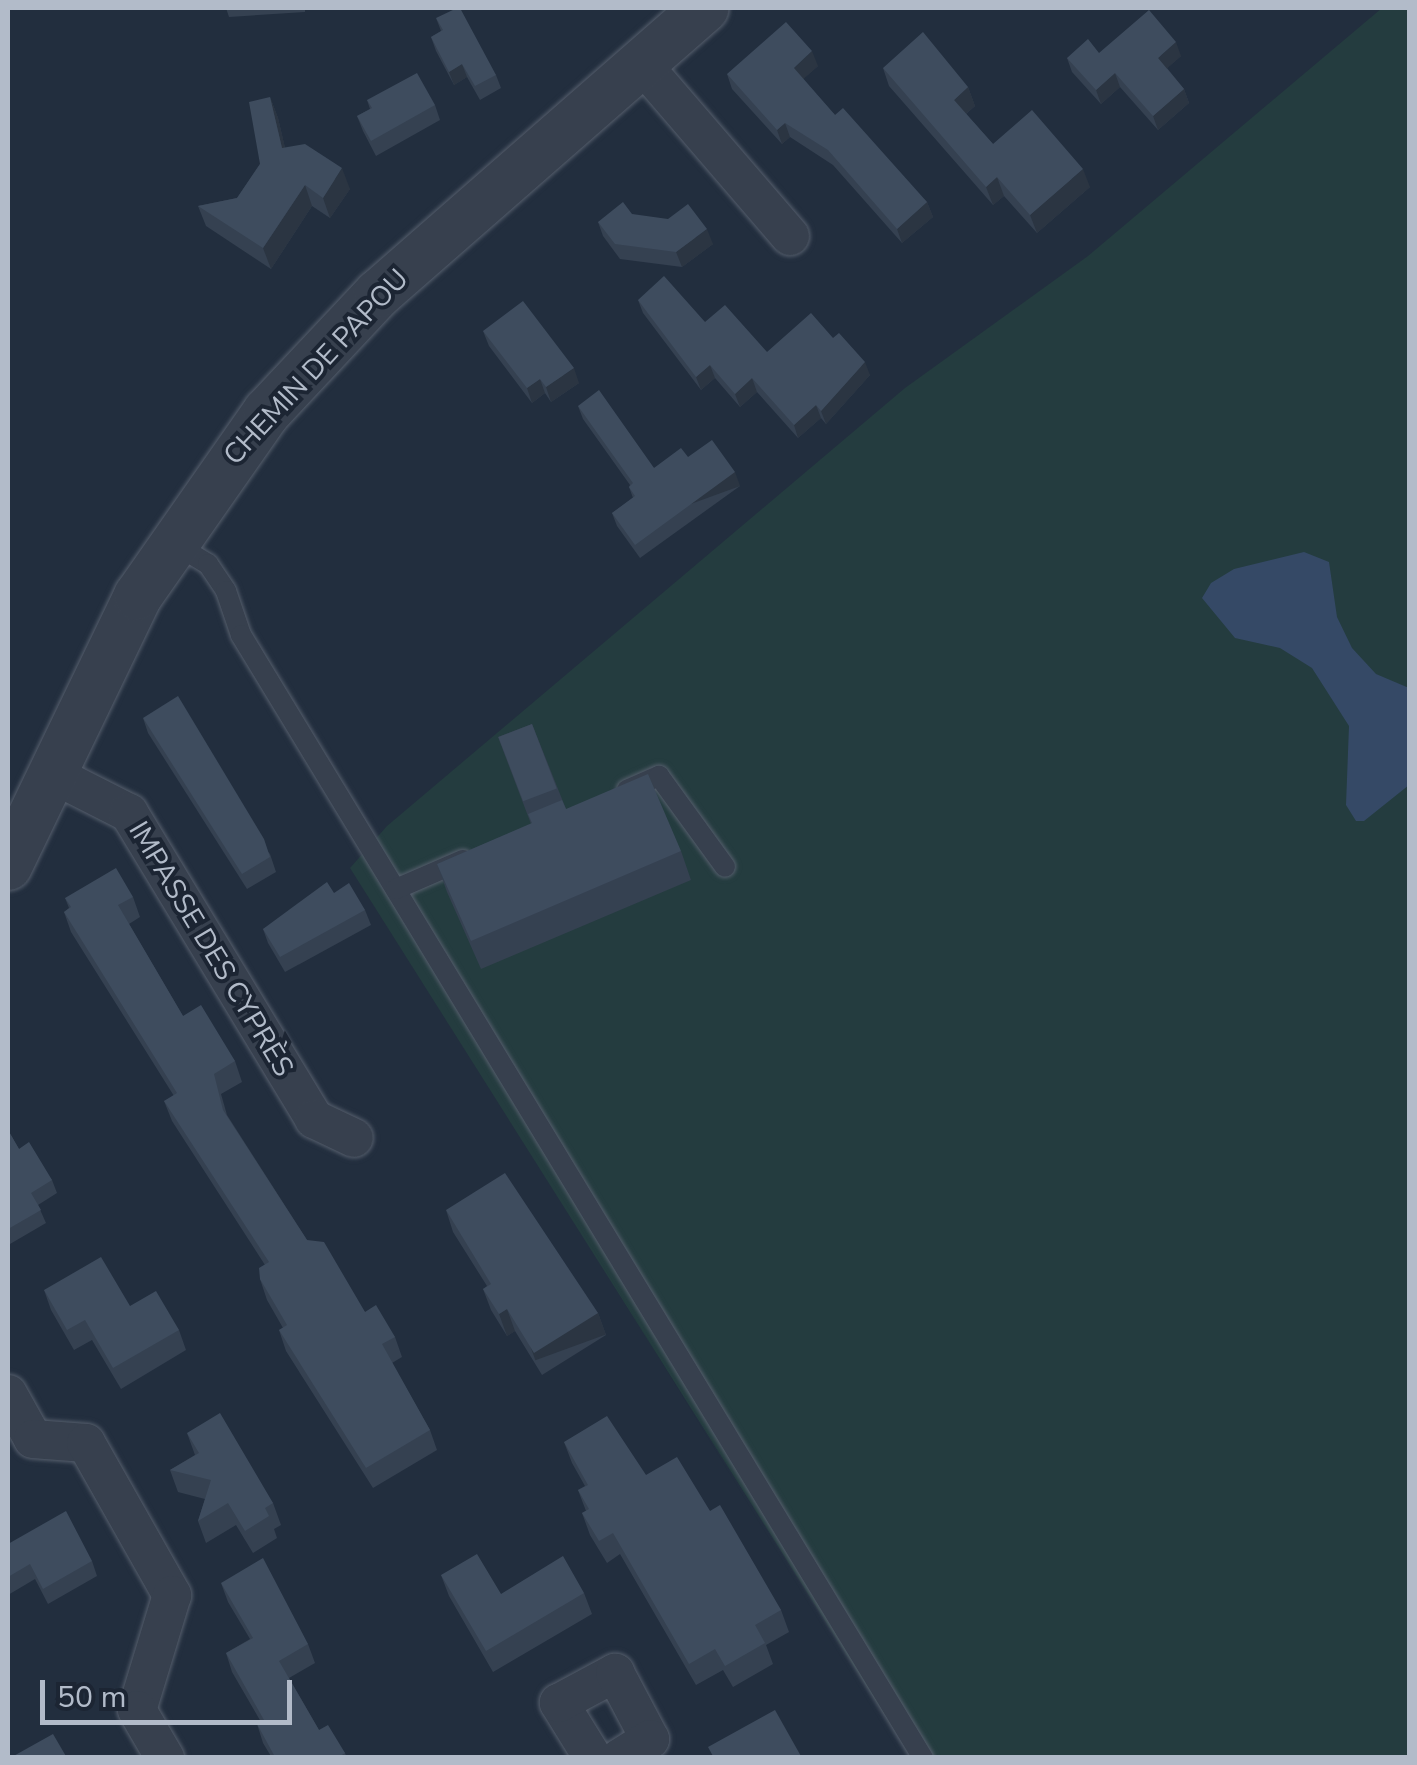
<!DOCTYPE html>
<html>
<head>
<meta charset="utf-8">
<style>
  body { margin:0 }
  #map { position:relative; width:1417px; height:1765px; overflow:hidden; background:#222e3e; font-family:"Nunito Sans",sans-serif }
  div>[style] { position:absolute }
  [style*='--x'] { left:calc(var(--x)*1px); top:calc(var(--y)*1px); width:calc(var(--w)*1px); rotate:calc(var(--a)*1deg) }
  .green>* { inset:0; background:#243c3f }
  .water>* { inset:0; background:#354966 }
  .roads { filter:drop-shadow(0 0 2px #555e6c) drop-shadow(0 0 2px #555e6c) }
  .service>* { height:20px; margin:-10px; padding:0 10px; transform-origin:10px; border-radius:10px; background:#37404e }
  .minor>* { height:38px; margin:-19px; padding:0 19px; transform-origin:19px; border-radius:19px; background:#37404e }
  .tertiary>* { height:48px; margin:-24px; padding:0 24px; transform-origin:24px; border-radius:24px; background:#37404e }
  .wall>* { inset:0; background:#354151 }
  .shaded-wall>* { inset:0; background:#2b3542; transform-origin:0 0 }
  .building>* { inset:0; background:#3e4c5e; transform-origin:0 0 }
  span { translate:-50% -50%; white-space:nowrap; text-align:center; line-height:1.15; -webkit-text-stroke:8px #1c2533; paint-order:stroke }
  .street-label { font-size:28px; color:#b2bbc9 }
  .frame { position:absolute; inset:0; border:10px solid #b2bbc9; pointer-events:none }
  .scale { position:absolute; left:40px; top:1680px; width:252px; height:45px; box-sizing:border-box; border:5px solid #b2bbc9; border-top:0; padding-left:12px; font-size:30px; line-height:35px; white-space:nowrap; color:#b2bbc9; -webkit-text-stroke:8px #1c2533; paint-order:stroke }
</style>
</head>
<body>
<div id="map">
  <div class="green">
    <div style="clip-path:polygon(1382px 8px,1409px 8px,1409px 1757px,911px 1757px,350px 868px,387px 826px,905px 388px,1088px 256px)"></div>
  </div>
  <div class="water">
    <div style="clip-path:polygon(1304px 552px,1329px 562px,1337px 617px,1352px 648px,1376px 674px,1409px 688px,1409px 785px,1364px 821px,1356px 821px,1346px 805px,1349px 726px,1312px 668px,1280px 648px,1235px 638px,1202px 598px,1211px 583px,1234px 569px)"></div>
  </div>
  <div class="roads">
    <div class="service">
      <div style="--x:173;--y:543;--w:41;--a:31"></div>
      <div style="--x:208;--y:564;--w:32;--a:56"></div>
      <div style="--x:226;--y:591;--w:46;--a:71.2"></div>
      <div style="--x:241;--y:635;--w:1314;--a:58.73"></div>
      <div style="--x:627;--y:790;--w:35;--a:-24"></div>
      <div style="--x:659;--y:776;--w:112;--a:54"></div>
      <div style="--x:396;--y:889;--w:73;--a:-23.4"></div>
    </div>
    <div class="minor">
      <div style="--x:642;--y:64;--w:227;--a:49.3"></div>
      <div style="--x:54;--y:775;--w:84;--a:26.9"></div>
      <div style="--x:129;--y:813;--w:358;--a:58.8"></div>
      <div style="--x:314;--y:1119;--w:44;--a:25.4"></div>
      <div style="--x:8;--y:1394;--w:51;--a:60.9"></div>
      <div style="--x:33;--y:1439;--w:53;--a:4.3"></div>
      <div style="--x:86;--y:1443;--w:175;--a:60.5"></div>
      <div style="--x:172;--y:1595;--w:120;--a:106.9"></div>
      <div style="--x:137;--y:1710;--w:56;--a:59.7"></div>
      <div style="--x:593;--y:1758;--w:65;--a:-121.7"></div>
      <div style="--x:559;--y:1703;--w:64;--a:-28.2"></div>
      <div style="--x:615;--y:1673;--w:75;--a:62.1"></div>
      <div style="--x:650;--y:1739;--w:36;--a:148"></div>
    </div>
    <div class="tertiary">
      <div style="--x:8;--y:866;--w:300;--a:-64.3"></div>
      <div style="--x:138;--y:596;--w:225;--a:-55"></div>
      <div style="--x:267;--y:412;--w:162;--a:-46.8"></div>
      <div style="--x:378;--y:294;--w:434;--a:-41.2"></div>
    </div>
  </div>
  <div class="wall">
    <div style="clip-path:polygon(226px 8px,305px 8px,305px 12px,229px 17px)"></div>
    <div style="clip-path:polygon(436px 18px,496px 75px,501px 88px,480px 100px,467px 77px,454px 85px,436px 51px,431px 37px,441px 31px)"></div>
    <div style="clip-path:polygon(1099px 53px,1181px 56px,1167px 68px,1184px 89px,1189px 103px,1158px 130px,1120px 87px,1101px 104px,1072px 72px,1067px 58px)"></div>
    <div style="clip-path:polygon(818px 66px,803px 79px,835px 115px,927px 202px,933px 217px,902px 243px,833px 165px,790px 137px,782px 144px,732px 89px,727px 74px)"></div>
    <div style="clip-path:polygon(883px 68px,968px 87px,975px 106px,966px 114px,993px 144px,1090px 187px,1037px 233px,1004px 196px,993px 205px,889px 86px)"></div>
    <div style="clip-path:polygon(270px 97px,278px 118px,285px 148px,350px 189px,330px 218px,312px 206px,271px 269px,206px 226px,198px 206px,237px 198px,260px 164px)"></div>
    <div style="clip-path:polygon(367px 100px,435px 105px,440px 120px,376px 156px,363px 131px,357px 116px,370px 109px)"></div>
    <div style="clip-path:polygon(632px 214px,713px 244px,682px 267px,620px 259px,603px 236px,598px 222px)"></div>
    <div style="clip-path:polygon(638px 300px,705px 322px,767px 352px,833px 338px,870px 375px,826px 424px,821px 418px,798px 438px,757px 392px,740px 407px,715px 378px,701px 390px,643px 313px)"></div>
    <div style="clip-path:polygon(483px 331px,579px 383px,551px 402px,545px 393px,532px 403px,489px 346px)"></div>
    <div style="clip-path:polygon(578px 406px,654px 468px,688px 457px,740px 486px,640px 558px,617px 526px,612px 513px,633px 498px,629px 487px,630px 485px,583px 419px)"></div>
    <div style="clip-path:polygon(143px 718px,270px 854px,276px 872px,247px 889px,148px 733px)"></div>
    <div style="clip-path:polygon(532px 724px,566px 809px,681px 851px,691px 880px,481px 969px,447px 892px,437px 864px,531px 824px,498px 737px)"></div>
    <div style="clip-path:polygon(334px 893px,365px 910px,371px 925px,285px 972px,268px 943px,263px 929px)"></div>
    <div style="clip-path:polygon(133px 897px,140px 917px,129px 924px,183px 1016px,235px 1061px,242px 1082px,221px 1094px,227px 1115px,307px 1240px,365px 1312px,395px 1337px,402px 1357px,392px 1363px,430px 1430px,437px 1450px,373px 1488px,286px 1351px,279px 1330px,283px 1328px,267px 1300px,260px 1279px,265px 1265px,172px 1121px,164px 1101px,174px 1096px,71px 932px,64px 912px,69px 908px,65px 898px)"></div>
    <div style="clip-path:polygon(8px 1130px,19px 1149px,52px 1180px,57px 1193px,38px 1205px,46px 1223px,10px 1244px,8px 1239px)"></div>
    <div style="clip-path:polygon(446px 1210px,598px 1313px,606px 1335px,542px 1375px,515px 1331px,507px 1336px,491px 1310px,483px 1289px,487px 1286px,453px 1232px)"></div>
    <div style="clip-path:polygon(44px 1290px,130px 1306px,179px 1330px,186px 1350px,121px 1389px,92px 1340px,74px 1350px,51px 1310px)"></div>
    <div style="clip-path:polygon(187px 1433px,273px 1503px,281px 1525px,274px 1529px,277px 1538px,253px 1553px,236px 1525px,206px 1543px,198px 1521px,205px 1499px,178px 1492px,170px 1470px,195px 1455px)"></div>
    <div style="clip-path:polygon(564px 1442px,646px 1475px,710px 1511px,781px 1610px,789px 1632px,766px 1645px,773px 1664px,733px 1687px,723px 1670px,696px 1685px,620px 1554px,607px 1563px,590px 1535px,582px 1513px,586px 1511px,578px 1490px,585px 1486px,572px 1463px)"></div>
    <div style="clip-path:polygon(8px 1544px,92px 1561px,97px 1576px,48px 1604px,35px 1579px,8px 1595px)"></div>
    <div style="clip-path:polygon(441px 1575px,501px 1594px,584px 1593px,592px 1614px,493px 1672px,449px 1596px)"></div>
    <div style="clip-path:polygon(221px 1583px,308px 1644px,315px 1663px,289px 1678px,319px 1730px,345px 1753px,347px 1758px,272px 1758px,263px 1743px,257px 1724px,261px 1722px,232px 1672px,226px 1653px,250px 1639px,228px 1602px)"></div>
  </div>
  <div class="shaded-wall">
    <div style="clip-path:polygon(1176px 42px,1181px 56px,1163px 72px,1158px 58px)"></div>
    <div style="clip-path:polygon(812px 51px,818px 66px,799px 83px,794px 68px)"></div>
    <div style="clip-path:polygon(462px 64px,467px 77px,454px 85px,449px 72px)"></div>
    <div style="clip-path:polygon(1115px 73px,1120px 87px,1101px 104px,1096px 90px)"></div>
    <div style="clip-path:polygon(968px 87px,975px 106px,961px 118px,954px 100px)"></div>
    <div style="clip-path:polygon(1184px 89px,1189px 103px,1158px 130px,1153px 116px)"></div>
    <div style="clip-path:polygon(270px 97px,278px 118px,290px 169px,282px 148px)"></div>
    <div style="clip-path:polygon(785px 123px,790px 137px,782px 144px,777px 130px)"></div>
    <div style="clip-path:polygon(342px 168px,350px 189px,330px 218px,323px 198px)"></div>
    <div style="clip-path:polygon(1083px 169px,1090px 187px,1037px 233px,1030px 215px)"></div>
    <div style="clip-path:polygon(997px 177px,1004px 196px,993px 205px,986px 187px)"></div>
    <div style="clip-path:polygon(305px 185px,312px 206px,271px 269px,263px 248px)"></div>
    <div style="clip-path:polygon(927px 202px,933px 217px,902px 243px,897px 229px)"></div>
    <div style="clip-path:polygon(707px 229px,713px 244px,682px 267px,676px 252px)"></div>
    <div style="clip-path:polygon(865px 362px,870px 375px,826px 424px,821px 411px)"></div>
    <div style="clip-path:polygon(710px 365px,715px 378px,701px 390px,696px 377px)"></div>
    <div style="clip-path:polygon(574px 368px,579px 383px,551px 402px,546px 387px)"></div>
    <div style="clip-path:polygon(752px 378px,757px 392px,740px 407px,735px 394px)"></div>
    <div style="clip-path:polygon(540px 379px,545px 393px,532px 403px,527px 388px)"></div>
    <div style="clip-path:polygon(816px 405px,821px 418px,798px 438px,794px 425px)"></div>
    <div style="left:735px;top:472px;width:15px;height:124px;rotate:70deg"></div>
    <div style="clip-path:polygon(507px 1309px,515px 1331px,507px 1336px,499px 1314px)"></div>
    <div style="left:598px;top:1313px;width:23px;height:75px;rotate:70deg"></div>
  </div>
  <div class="building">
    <div style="clip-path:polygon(457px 8px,460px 8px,496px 75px,475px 86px,462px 64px,449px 72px,431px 37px,443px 30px,436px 18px)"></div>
    <div style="clip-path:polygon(1149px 10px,1176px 42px,1158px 58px,1184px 89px,1153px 116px,1115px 73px,1096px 90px,1067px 58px,1088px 39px,1099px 53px)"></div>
    <div style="clip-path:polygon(786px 22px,812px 51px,794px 68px,835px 115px,843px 108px,927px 202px,897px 229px,828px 150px,785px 123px,777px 130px,727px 74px)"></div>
    <div style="clip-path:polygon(923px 32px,968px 87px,954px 100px,993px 144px,1032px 110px,1083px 169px,1030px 215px,997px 177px,986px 187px,883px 68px)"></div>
    <div style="clip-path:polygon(417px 73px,435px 105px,371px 141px,357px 116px,372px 108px,367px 100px)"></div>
    <div style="clip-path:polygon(270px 97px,282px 148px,305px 144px,342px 168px,323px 198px,305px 185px,263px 248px,198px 206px,237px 198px,260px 164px,249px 102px)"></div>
    <div style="clip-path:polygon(623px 202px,632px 214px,668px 219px,688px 204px,707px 229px,676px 252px,615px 244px,598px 222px)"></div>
    <div style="clip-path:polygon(664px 276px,705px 322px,725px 305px,767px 352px,811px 313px,833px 338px,839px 333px,865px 362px,821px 411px,816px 405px,794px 425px,752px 378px,735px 394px,710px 365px,696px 377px,638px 300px)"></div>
    <div style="clip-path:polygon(523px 301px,574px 368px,546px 387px,540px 379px,527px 388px,483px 331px)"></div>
    <div style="clip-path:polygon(599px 390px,654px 468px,681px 448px,688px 457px,712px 440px,735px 472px,635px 545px,612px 513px,635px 496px,629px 487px,633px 483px,578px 406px)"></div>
    <div style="clip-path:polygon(178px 696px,264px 839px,270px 857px,242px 874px,143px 718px)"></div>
    <div style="left:532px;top:724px;width:69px;height:36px;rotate:69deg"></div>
    <div style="clip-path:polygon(648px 774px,681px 851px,471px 941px,437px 864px,532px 823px,528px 814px,562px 800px,566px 809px)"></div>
    <div style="clip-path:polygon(116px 868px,133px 897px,118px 905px,183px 1016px,201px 1005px,235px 1061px,214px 1074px,223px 1110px,307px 1240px,324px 1242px,365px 1312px,376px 1305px,395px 1337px,382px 1344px,430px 1430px,366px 1468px,279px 1330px,287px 1325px,260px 1279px,259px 1268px,269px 1262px,164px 1101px,177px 1093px,64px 912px,71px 907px,65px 898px)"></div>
    <div style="clip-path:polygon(327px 882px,334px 893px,349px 883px,365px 910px,280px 957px,263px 929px)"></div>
    <div style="clip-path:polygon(8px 1130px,19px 1149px,29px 1142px,52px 1180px,31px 1193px,41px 1210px,8px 1229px)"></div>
    <div style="clip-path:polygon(505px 1173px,598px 1313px,534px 1353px,507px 1309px,499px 1314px,483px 1289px,491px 1284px,446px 1210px)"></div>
    <div style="clip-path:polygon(101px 1257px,130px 1306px,156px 1291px,179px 1330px,113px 1368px,85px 1320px,67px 1330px,44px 1290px)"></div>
    <div style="clip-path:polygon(220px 1413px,273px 1503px,265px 1508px,269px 1516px,245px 1531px,228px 1503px,198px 1521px,211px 1480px,170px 1470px,199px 1453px,187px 1433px)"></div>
    <div style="clip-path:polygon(607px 1416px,646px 1475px,677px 1457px,710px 1511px,720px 1505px,781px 1610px,755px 1625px,765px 1643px,725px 1666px,715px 1649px,689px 1664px,613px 1533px,599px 1541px,582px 1513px,589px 1509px,578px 1490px,588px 1485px,564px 1442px)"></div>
    <div style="clip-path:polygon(66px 1511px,92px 1561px,43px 1589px,30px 1564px,8px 1577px,8px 1544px)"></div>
    <div style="clip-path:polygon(477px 1554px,501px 1594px,563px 1556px,584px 1593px,486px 1651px,441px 1575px)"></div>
    <div style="clip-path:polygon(263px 1558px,308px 1644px,279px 1661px,319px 1730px,328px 1725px,345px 1753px,337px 1758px,274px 1758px,275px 1757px,257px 1724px,264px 1720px,226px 1653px,253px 1638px,221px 1583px)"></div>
    <div style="clip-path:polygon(775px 1710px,802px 1758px,714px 1758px,708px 1747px)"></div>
    <div style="clip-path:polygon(53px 1734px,67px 1758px,10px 1758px)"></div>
  </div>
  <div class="street-label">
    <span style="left:316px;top:367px;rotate:-47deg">CHEMIN DE PAPOU</span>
    <span style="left:211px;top:949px;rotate:59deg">IMPASSE DES CYPRÈS</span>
  </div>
  <div class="frame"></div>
  <div class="scale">50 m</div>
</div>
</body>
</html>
